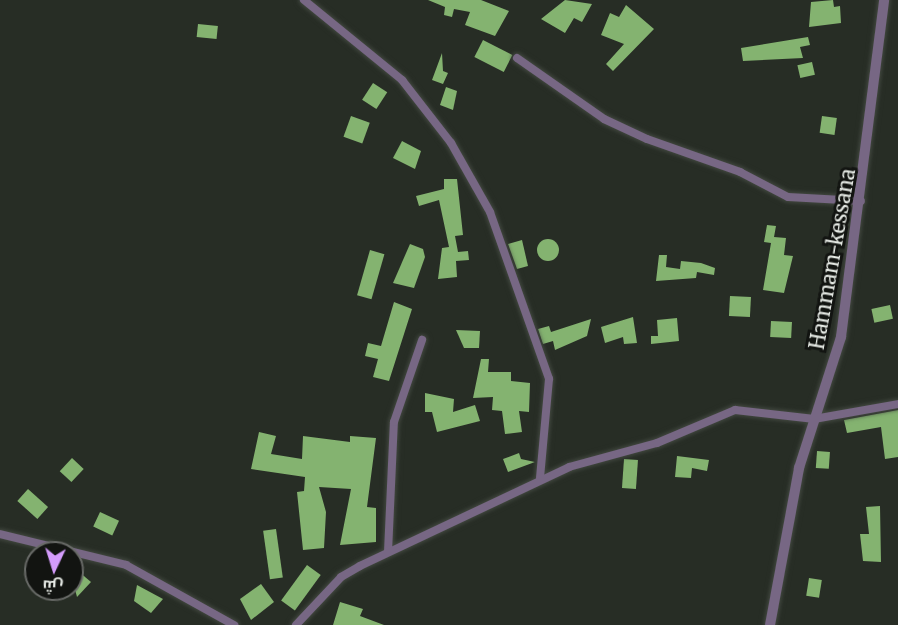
<!DOCTYPE html>
<html>
<head>
<meta charset="utf-8">
<style>
  body { margin:0 }
  #map { position:relative; width:898px; height:625px; overflow:hidden; background:#272d25; font-family:Merriweather,Cairo,serif }
  div>[style] { position:absolute }
  [style*='--x'] { left:calc(var(--x)*1px); top:calc(var(--y)*1px); width:calc(var(--w)*1px); rotate:calc(var(--a)*1deg) }
  .building>* { inset:0; background:#84b370; transform-origin:0 0 }
  .round { border-radius:50% }
  .roads { filter:drop-shadow(0 0 2px #424840) drop-shadow(0 0 2px #424840) }
  .minor>* { height:8px; margin:-4px; padding:0 4px; transform-origin:4px; border-radius:4px; background:#776784 }
  .tertiary>* { height:10px; margin:-5px; padding:0 5px; transform-origin:5px; border-radius:5px; background:#776784 }
  span { translate:-50% -50%; white-space:nowrap; text-align:center; line-height:1.15; -webkit-text-stroke:6px #121411; paint-order:stroke }
  .street-label { font-size:20px; color:#e8ece7 }
  .north { position:absolute; left:24px; top:541px; width:60px; height:60px; box-sizing:border-box; background:#121411; border:2px solid #686a67; border-radius:50%; rotate:184deg; font-size:16px; font-weight:700; line-height:24px; text-align:center; color:#e8ece7 }
  .north::after { content:''; display:block; margin:auto; width:21px; height:27px; background:#d49cfc; clip-path:polygon(50% 0,100% 100%,50% 72%,0 100%) }
</style>
</head>
<body>
<div id="map">
  <div class="building">
    <div style="clip-path:polygon(428px 0,481px 0,509px 11px,495px 36px,465px 25px,470px 12px,454px 9px,452px 17px,444px 15px,445px 7px)"></div>
    <div style="clip-path:polygon(565px 0,592px 4px,582px 22px,574px 18px,565px 33px,541px 19px)"></div>
    <div style="clip-path:polygon(833px 0,834px 7px,840px 6px,841px 23px,809px 27px,811px 2px)"></div>
    <div style="clip-path:polygon(626px 5px,654px 29px,613px 71px,606px 64px,624px 44px,601px 35px,610px 13px,619px 17px)"></div>
    <div style="left:198px;top:24px;width:20px;height:13px;rotate:6deg"></div>
    <div style="clip-path:polygon(808px 37px,810px 45px,800px 47px,803px 58px,743px 61px,741px 48px)"></div>
    <div style="left:483px;top:40px;width:33px;height:19px;rotate:27deg"></div>
    <div style="clip-path:polygon(442px 53px,443px 71px,448px 73px,443px 84px,432px 80px)"></div>
    <div style="left:812px;top:62px;width:13px;height:15px;rotate:77deg"></div>
    <div style="left:373px;top:83px;width:17px;height:20px;rotate:33deg"></div>
    <div style="clip-path:polygon(446px 87px,457px 91px,453px 110px,440px 105px)"></div>
    <div style="left:351px;top:116px;width:20px;height:22px;rotate:20deg"></div>
    <div style="left:822px;top:116px;width:15px;height:17px;rotate:8deg"></div>
    <div style="clip-path:polygon(402px 141px,421px 151px,415px 169px,393px 158px)"></div>
    <div style="clip-path:polygon(444px 179px,457px 179px,463px 235px,455px 236px,458px 252px,468px 251px,469px 260px,456px 261px,457px 277px,438px 279px,442px 248px,449px 247px,439px 200px,419px 206px,416px 196px,444px 189px)"></div>
    <div style="clip-path:polygon(767px 225px,776px 226px,774px 237px,786px 238px,784px 255px,793px 256px,784px 293px,763px 290px,771px 243px,764px 242px)"></div>
    <div class="round" style="left:537px;top:239px;width:22px;height:22px"></div>
    <div style="clip-path:polygon(522px 240px,528px 266px,517px 269px,508px 244px)"></div>
    <div style="clip-path:polygon(410px 244px,423px 249px,425px 257px,414px 288px,393px 283px)"></div>
    <div style="left:370px;top:250px;width:15px;height:47px;rotate:16deg"></div>
    <div style="clip-path:polygon(659px 255px,667px 255px,666px 267px,680px 269px,681px 261px,701px 263px,715px 268px,714px 275px,697px 272px,696px 278px,656px 281px)"></div>
    <div style="left:730px;top:296px;width:21px;height:20px;rotate:3deg"></div>
    <div style="clip-path:polygon(394px 302px,412px 309px,389px 381px,373px 377px,378px 359px,365px 356px,368px 343px,381px 346px)"></div>
    <div style="left:890px;top:305px;width:14px;height:19px;rotate:78deg"></div>
    <div style="clip-path:polygon(633px 317px,637px 343px,624px 344px,623px 337px,605px 343px,601px 327px)"></div>
    <div style="clip-path:polygon(677px 318px,679px 341px,651px 344px,651px 336px,658px 336px,657px 320px)"></div>
    <div style="clip-path:polygon(591px 319px,587px 336px,555px 350px,553px 341px,543px 344px,538px 329px,549px 326px,551px 332px)"></div>
    <div style="left:771px;top:321px;width:21px;height:16px;rotate:3deg"></div>
    <div style="clip-path:polygon(456px 330px,480px 331px,479px 348px,464px 348px)"></div>
    <div style="clip-path:polygon(481px 359px,489px 359px,488px 372px,511px 372px,511px 381px,530px 383px,529px 412px,519px 411px,522px 432px,505px 434px,502px 411px,492px 410px,493px 397px,473px 398px)"></div>
    <div style="clip-path:polygon(425px 393px,454px 399px,453px 412px,475px 405px,480px 421px,437px 432px,432px 412px,425px 412px)"></div>
    <div style="clip-path:polygon(898px 410px,898px 457px,885px 459px,881px 427px,847px 433px,844px 420px)"></div>
    <div style="clip-path:polygon(259px 432px,276px 436px,271px 454px,302px 459px,303px 436px,350px 442px,350px 436px,376px 438px,367px 507px,376px 508px,376px 542px,340px 545px,351px 489px,319px 487px,326px 512px,324px 548px,303px 550px,297px 492px,304px 491px,305px 477px,251px 469px)"></div>
    <div style="left:817px;top:451px;width:13px;height:17px;rotate:4deg"></div>
    <div style="clip-path:polygon(519px 453px,521px 459px,535px 462px,508px 472px,503px 459px)"></div>
    <div style="clip-path:polygon(677px 456px,709px 460px,707px 471px,692px 468px,691px 478px,675px 477px)"></div>
    <div style="left:72px;top:458px;width:16px;height:18px;rotate:43deg"></div>
    <div style="left:624px;top:459px;width:14px;height:29px;rotate:4deg"></div>
    <div style="left:28px;top:489px;width:27px;height:16px;rotate:42deg"></div>
    <div style="clip-path:polygon(880px 506px,881px 562px,863px 561px,860px 534px,869px 534px,866px 507px)"></div>
    <div style="left:100px;top:512px;width:21px;height:16px;rotate:25deg"></div>
    <div style="left:276px;top:529px;width:49px;height:13px;rotate:82deg"></div>
    <div style="left:307px;top:565px;width:17px;height:44px;rotate:36deg"></div>
    <div style="clip-path:polygon(78px 571px,91px 582px,77px 597px,72px 578px)"></div>
    <div style="left:809px;top:578px;width:13px;height:18px;rotate:9deg"></div>
    <div style="clip-path:polygon(261px 584px,274px 602px,251px 620px,240px 599px)"></div>
    <div style="clip-path:polygon(137px 585px,163px 599px,151px 613px,134px 601px)"></div>
    <div style="clip-path:polygon(340px 602px,363px 609px,360px 616px,384px 625px,333px 625px)"></div>
  </div>
  <div class="roads">
    <div class="minor">
      <div style="--x:304;--y:0;--w:127;--a:39.2"></div>
      <div style="--x:402;--y:80;--w:80;--a:52.1"></div>
      <div style="--x:451;--y:143;--w:79;--a:60.5"></div>
      <div style="--x:490;--y:212;--w:177;--a:70.5"></div>
      <div style="--x:549;--y:379;--w:99;--a:95.2"></div>
      <div style="--x:517;--y:58;--w:106;--a:35"></div>
      <div style="--x:604;--y:119;--w:47;--a:24.9"></div>
      <div style="--x:647;--y:139;--w:99;--a:19.5"></div>
      <div style="--x:740;--y:172;--w:54;--a:27.5"></div>
      <div style="--x:788;--y:197;--w:73;--a:3.1"></div>
      <div style="--x:0;--y:534;--w:130;--a:13.8"></div>
      <div style="--x:126;--y:565;--w:124;--a:29.1"></div>
      <div style="--x:388;--y:552;--w:130;--a:-87.4"></div>
      <div style="--x:394;--y:422;--w:87;--a:-71.1"></div>
      <div style="--x:296;--y:625;--w:66;--a:-46.8"></div>
      <div style="--x:341;--y:577;--w:22;--a:-30"></div>
      <div style="--x:360;--y:566;--w:231;--a:-25.3"></div>
      <div style="--x:569;--y:467;--w:91;--a:-15.3"></div>
      <div style="--x:657;--y:443;--w:85;--a:-22.9"></div>
      <div style="--x:735;--y:410;--w:80;--a:6.5"></div>
      <div style="--x:814;--y:419;--w:85;--a:-10.1"></div>
    </div>
    <div class="tertiary">
      <div style="--x:770;--y:625;--w:160;--a:-79.5"></div>
      <div style="--x:799;--y:468;--w:138;--a:-72.2"></div>
      <div style="--x:841;--y:337;--w:340;--a:-82.7"></div>
    </div>
  </div>
  <div class="street-label">
    <span style="left:832px;top:259px;rotate:-80deg">Hammam-kessana</span>
  </div>
  <div class="north">ش</div>
</div>
</body>
</html>
